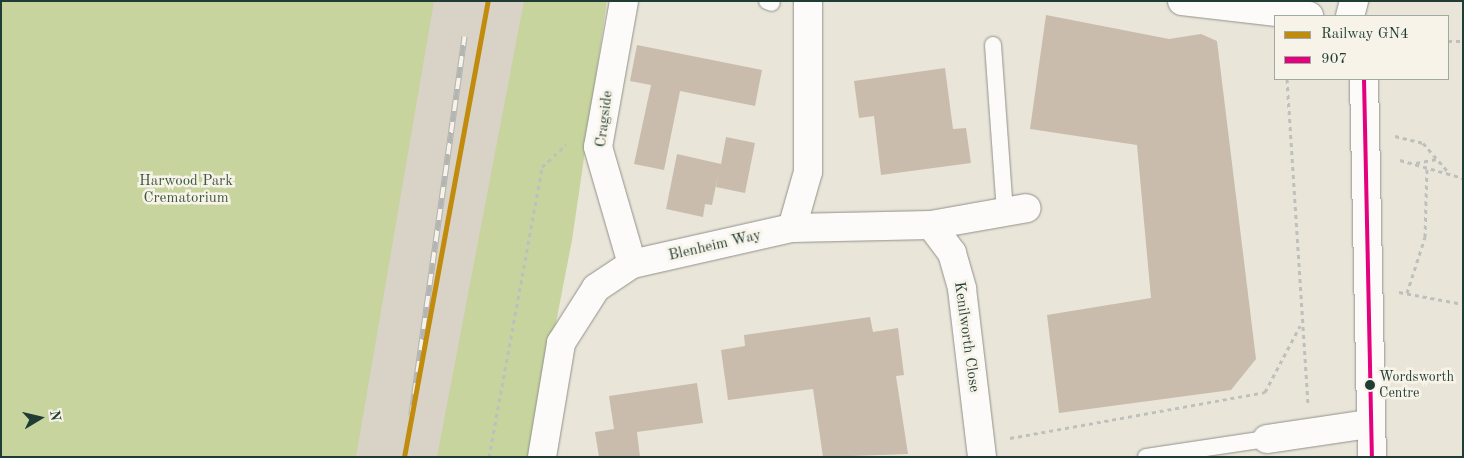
<!DOCTYPE html>
<html>
<head>
<meta charset="utf-8">
<style>
  body { margin:0 }
  #map { position:relative; width:1464px; height:458px; overflow:hidden; background:#eae5d9; font-family:"Old Standard TT",serif }
  div>[style] { position:absolute }
  [style*='--x'] { left:calc(var(--x)*1px); top:calc(var(--y)*1px); width:calc(var(--w)*1px); rotate:calc(var(--a)*1deg) }
  .industrial>* { inset:0; background:#d9d2c7 }
  .green>* { inset:0; background:#c7d49e }
  .building>* { inset:0; background:#c9bcac }
  .path>* { height:3px; margin-top:-1.5px; transform-origin:0; background:repeating-linear-gradient(90deg,#bdc0bc 0 4px,transparent 0 8px) }
  .roads { filter:drop-shadow(0 0 1px #90928b) drop-shadow(0 0 1px #90928b) }
  .service>* { height:16px; margin:-8px; padding:0 8px; transform-origin:8px; border-radius:8px; background:#fcfbf9 }
  .minor>* { height:28px; margin:-14px; padding:0 14px; transform-origin:14px; border-radius:14px; background:#fcfbf9 }
  .rail>* { height:5.5px; margin-top:-2.75px; transform-origin:0; background:repeating-linear-gradient(90deg,#f7f3e8 0 11px,#b3b5b3 0 22px); box-sizing:border-box; border-block:1px solid #b3b5b3 }
  .bus-1>* { height:4px; margin:-2px; padding:0 2px; transform-origin:2px; border-radius:2px; background:#e5007d }
  .rail-1>* { height:5px; margin:-2.5px; padding:0 2.5px; transform-origin:2.5px; border-radius:2.5px; background:#c18c0d }
  .dots>* { width:14px; height:14px; translate:-50% -50%; box-sizing:border-box; border:2px solid #f7f3e8; border-radius:50% }
  span { translate:-50% -50%; white-space:nowrap; text-align:center; line-height:1.15; -webkit-text-stroke:5px #f7f3e8; paint-order:stroke }
  .bus-label { font-size:14px; color:#1f3d34 }
  .left { translate:0 -50%; text-align:left }
  .street-label { font-size:15px; color:#1f3d34 }
  .park-label { font-size:15px; color:#3b583f }
  .frame { position:absolute; inset:0; border:2px solid #1f3d34; pointer-events:none }
  .legend { position:absolute; left:1274px; top:15px; width:175px; height:65px; box-sizing:border-box; background:#f7f3e8; border:1px solid #a1aaa0; margin:0; padding:6px 9px; list-style:none; font-size:15px; color:#1f3d34 }
  .legend li { display:flex; align-items:center; gap:10px; height:25px }
  .legend b { width:25px; border:1px solid #a1aaa0 }
  .north { position:absolute; left:15px; top:393px; width:50px; height:50px; -webkit-text-stroke:4px #f7f3e8; paint-order:stroke; rotate:81deg; font-size:14px; font-weight:700; line-height:20px; text-align:center; color:#1f3d34 }
  .north::after { content:''; display:block; margin:auto; width:18px; height:22px; background:#1f3d34; clip-path:polygon(50% 0,100% 100%,50% 72%,0 100%) }
</style>
</head>
<body>
<div id="map">
  <div class="industrial">
    <div style="clip-path:polygon(406px 1px,552px 1px,466px 457px,330px 457px)"></div>
  </div>
  <div class="green">
    <div style="clip-path:polygon(1px 1px,434px 1px,356px 457px,1px 457px)"></div>
    <div style="clip-path:polygon(524px 1px,607px 1px,572px 240px,530px 457px,437px 457px)"></div>
  </div>
  <div class="building">
    <div style="clip-path:polygon(1046px 15px,1169px 39px,1201px 34px,1217px 41px,1256px 359px,1231px 390px,1059px 413px,1047px 315px,1151px 298px,1137px 145px,1030px 129px)"></div>
    <div style="clip-path:polygon(637px 45px,762px 70px,755px 106px,680px 91px,664px 170px,634px 164px,651px 85px,630px 81px)"></div>
    <div style="clip-path:polygon(945px 68px,953px 129px,966px 128px,971px 163px,881px 175px,874px 116px,859px 118px,854px 81px)"></div>
    <div style="clip-path:polygon(726px 137px,755px 143px,745px 193px,716px 187px,718px 175px,712px 205px,705px 204px,703px 217px,666px 209px,677px 154px,721px 164px)"></div>
    <div style="clip-path:polygon(870px 317px,873px 332px,898px 328px,904px 375px,896px 376px,908px 454px,823px 457px,813px 389px,728px 400px,721px 350px,745px 346px,744px 335px)"></div>
    <div style="clip-path:polygon(697px 383px,703px 423px,637px 432px,640px 457px,599px 457px,595px 432px,614px 429px,609px 396px)"></div>
  </div>
  <div class="path">
    <div style="--x:1448;--y:41;--w:15;--a:0"></div>
    <div style="--x:1287;--y:79;--w:324;--a:86.3"></div>
    <div style="--x:1395;--y:136;--w:29;--a:14"></div>
    <div style="--x:1423;--y:143;--w:41;--a:48.9"></div>
    <div style="--x:1400;--y:160;--w:66;--a:15.9"></div>
    <div style="--x:1416;--y:163;--w:21;--a:-11"></div>
    <div style="--x:1399;--y:292;--w:65;--a:10.6"></div>
    <div style="--x:1407;--y:293;--w:59;--a:-72.2"></div>
    <div style="--x:1425;--y:237;--w:70;--a:-88.4"></div>
    <div style="--x:1010;--y:438;--w:259;--a:-10.2"></div>
    <div style="--x:1265;--y:392;--w:75;--a:-62.1"></div>
    <div style="--x:489;--y:457;--w:295;--a:-79.6"></div>
    <div style="--x:542;--y:167;--w:33;--a:-43"></div>
  </div>
  <div class="roads">
    <div class="service">
      <div style="--x:767;--y:1;--w:5;--a:22"></div>
      <div style="--x:993;--y:45;--w:167;--a:85.9"></div>
      <div style="--x:1146;--y:457;--w:122;--a:-8.5"></div>
    </div>
    <div class="minor">
      <div style="--x:624;--y:1;--w:148;--a:100.1"></div>
      <div style="--x:598;--y:147;--w:122;--a:73.8"></div>
      <div style="--x:1182;--y:1;--w:128;--a:6.7"></div>
      <div style="--x:1350;--y:16;--w:16;--a:-75"></div>
      <div style="--x:1364;--y:79;--w:378;--a:88.8"></div>
      <div style="--x:931;--y:225;--w:35;--a:53"></div>
      <div style="--x:952;--y:253;--w:37;--a:74"></div>
      <div style="--x:962;--y:289;--w:169;--a:83.2"></div>
      <div style="--x:792;--y:228;--w:139;--a:-1.2"></div>
      <div style="--x:931;--y:225;--w:97;--a:-10"></div>
      <div style="--x:1267;--y:439;--w:103;--a:-8.4"></div>
      <div style="--x:542;--y:457;--w:116;--a:-80.5"></div>
      <div style="--x:561;--y:343;--w:65;--a:-57.5"></div>
      <div style="--x:596;--y:288;--w:43;--a:-33.7"></div>
      <div style="--x:632;--y:264;--w:164;--a:-12.7"></div>
      <div style="--x:792;--y:228;--w:58;--a:-74.1"></div>
      <div style="--x:808;--y:172;--w:171;--a:-90"></div>
    </div>
  </div>
  <div class="rail">
    <div style="--x:411;--y:416;--w:383;--a:-82"></div>
  </div>
  <div class="bus-1">
    <div style="--x:1364;--y:79;--w:378;--a:88.8"></div>
  </div>
  <div class="rail-1">
    <div style="--x:404;--y:457;--w:464;--a:-79.6"></div>
  </div>
  <div class="dots">
    <div style="left:1370px;top:385px;background:#1f3d34"></div>
  </div>
  <div class="bus-label">
    <span class="left" style="left:1379px;top:385px">Wordsworth<br>Centre</span>
  </div>
  <div class="street-label">
    <span style="left:605px;top:119px;rotate:-83deg">Cragside</span>
    <span style="left:715px;top:246px;rotate:-13deg">Blenheim Way</span>
    <span style="left:966px;top:337px;rotate:82deg">Kenilworth Close</span>
  </div>
  <div class="park-label">
    <span style="left:186px;top:190px">Harwood Park<br>Crematorium</span>
  </div>
  <div class="frame"></div>
  <ul class="legend">
  <li><b style="height:6px;background:#c18c0d"></b>Railway GN4</li>
  <li><b style="height:6px;background:#e5007d"></b>907</li>
  </ul>
  <div class="north">N</div>
</div>
</body>
</html>
